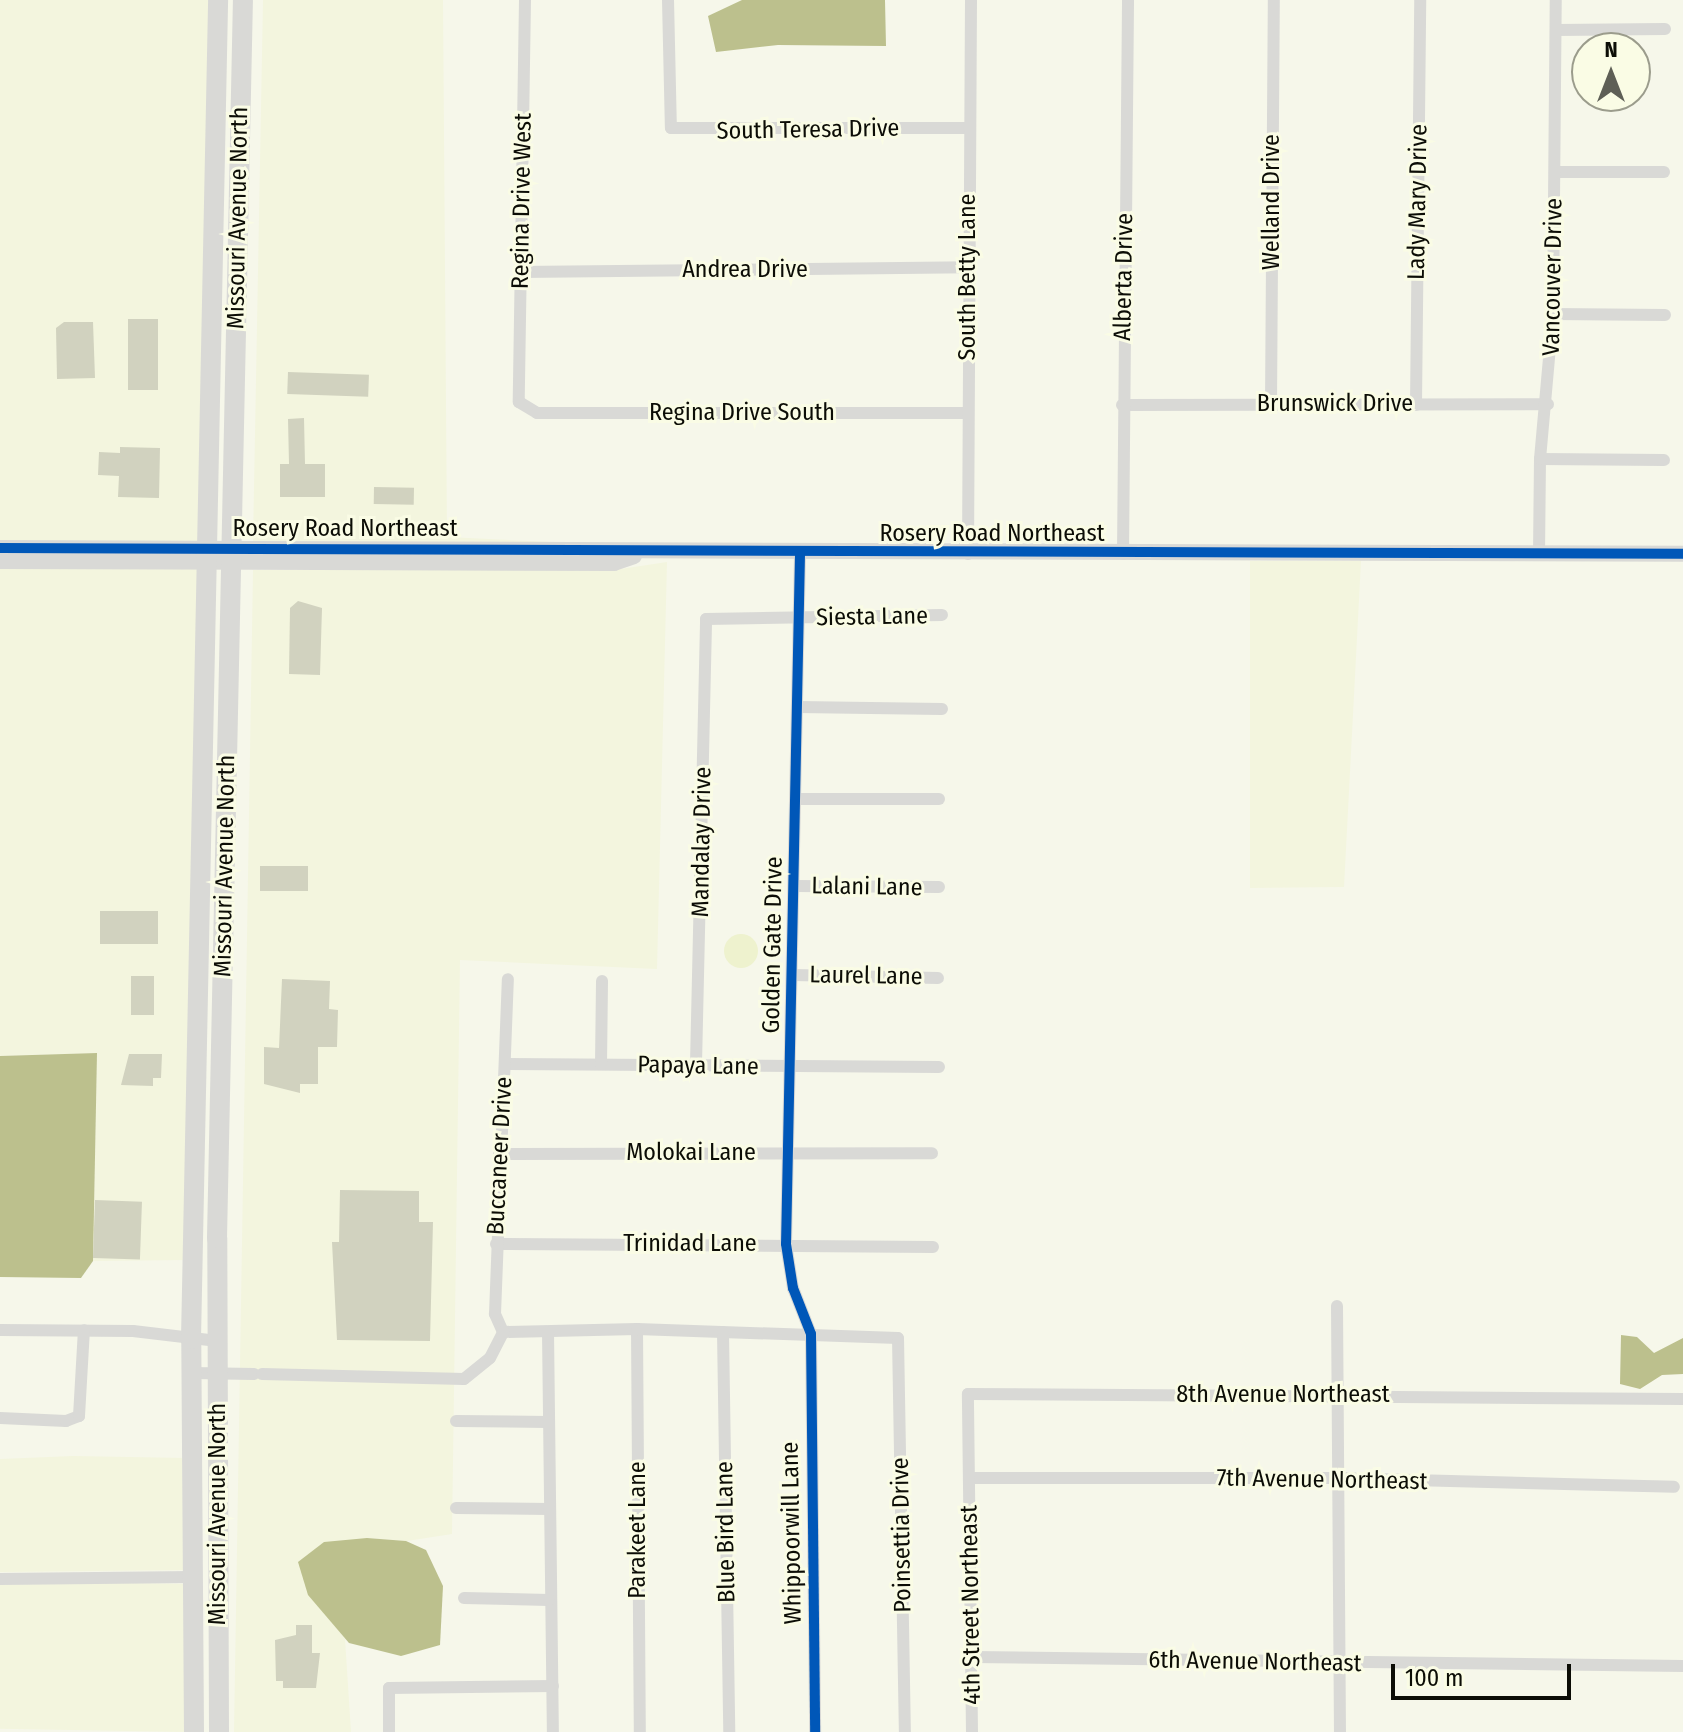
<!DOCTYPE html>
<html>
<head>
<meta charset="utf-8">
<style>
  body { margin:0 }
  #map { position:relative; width:1683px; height:1732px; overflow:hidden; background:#f6f7ea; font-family:"Fira Sans Condensed",sans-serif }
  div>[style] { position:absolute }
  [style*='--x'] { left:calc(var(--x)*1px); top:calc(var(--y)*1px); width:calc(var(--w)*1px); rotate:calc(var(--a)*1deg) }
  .built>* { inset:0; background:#f3f5de; transform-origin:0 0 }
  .green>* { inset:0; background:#eef2ce }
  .round { border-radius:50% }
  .water>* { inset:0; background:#bcc08d }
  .building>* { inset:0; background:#d1d2bf; transform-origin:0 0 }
  .minor>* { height:12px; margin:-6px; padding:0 6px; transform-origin:6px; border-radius:6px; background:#d9d9d6 }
  .tertiary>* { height:16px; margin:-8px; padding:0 8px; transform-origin:8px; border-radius:8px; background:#d9d9d6 }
  .primary>* { height:20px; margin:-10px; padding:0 10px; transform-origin:10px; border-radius:10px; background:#d9d9d6 }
  .cycleway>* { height:10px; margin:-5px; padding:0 5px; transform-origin:5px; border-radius:5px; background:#0057b8 }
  span { translate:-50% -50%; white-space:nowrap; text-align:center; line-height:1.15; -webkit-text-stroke:6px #fafce5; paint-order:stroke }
  .street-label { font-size:24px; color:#0c0d06 }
  .north { position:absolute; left:1571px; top:32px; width:80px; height:80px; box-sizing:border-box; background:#fafce5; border:2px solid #9b9c8c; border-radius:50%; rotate:0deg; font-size:22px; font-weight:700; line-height:32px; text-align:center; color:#0c0d06 }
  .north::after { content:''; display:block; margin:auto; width:28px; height:36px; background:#5e5f56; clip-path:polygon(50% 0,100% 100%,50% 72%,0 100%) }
  .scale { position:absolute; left:1391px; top:1664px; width:180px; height:36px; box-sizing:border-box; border:4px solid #0c0d06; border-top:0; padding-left:10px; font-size:24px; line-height:28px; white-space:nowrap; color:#0c0d06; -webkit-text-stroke:6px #fafce5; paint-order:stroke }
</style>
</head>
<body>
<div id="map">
  <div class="built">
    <div style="left:0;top:0;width:212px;height:542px"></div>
    <div style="clip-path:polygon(263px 0,443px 0,447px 537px,552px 542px,253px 542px)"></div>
    <div style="clip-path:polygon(1250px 561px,1361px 561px,1344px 887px,1250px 888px)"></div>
    <div style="clip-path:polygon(667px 562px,657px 969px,460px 960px,452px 1534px,407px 1541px,367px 1538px,332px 1621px,345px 1639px,351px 1732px,234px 1732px,253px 570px,614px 570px)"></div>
    <div style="clip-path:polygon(0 568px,200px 569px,187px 1260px,93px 1261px,97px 1053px,0 1056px)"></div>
    <div style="clip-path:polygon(73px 1456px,186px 1458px,186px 1570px,0 1572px,0 1459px)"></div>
    <div style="left:187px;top:1584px;width:148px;height:187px;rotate:91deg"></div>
  </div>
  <div class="green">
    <div class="round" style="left:724px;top:934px;width:34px;height:34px"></div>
  </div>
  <div class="water">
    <div style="clip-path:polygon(742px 0,885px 0,886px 46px,778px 45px,716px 52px,708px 16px)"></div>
    <div style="clip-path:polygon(97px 1053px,93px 1261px,81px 1278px,0 1277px,0 1056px)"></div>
    <div style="clip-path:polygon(1621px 1335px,1637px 1337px,1654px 1353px,1683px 1338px,1683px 1374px,1662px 1375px,1640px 1389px,1620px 1384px)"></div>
    <div style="clip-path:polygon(367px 1538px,406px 1541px,426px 1550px,443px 1586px,440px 1645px,401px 1656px,349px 1643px,308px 1595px,298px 1562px,324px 1542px)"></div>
  </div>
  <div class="building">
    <div style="left:128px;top:319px;width:30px;height:71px"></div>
    <div style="clip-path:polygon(64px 322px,93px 322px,95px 378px,57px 379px,56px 328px)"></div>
    <div style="left:288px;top:372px;width:81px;height:22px;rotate:2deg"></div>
    <div style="clip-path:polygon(304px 418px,305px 464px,325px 464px,325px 497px,280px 497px,280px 464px,289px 464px,288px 419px)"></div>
    <div style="clip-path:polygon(120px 447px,160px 448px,159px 498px,118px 497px,119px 476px,98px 475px,99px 452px,120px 453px)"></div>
    <div style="left:374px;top:487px;width:40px;height:17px;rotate:1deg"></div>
    <div style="clip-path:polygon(298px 601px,322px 608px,320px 675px,289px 674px,290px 608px)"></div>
    <div style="left:260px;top:866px;width:48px;height:25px"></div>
    <div style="left:100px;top:911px;width:58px;height:33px"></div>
    <div style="left:131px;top:976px;width:23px;height:39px"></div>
    <div style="clip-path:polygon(282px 979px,330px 981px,329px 1009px,338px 1010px,337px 1047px,318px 1047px,318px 1084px,300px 1084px,300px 1093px,264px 1084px,264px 1047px,279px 1048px)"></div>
    <div style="clip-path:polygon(129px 1054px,162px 1054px,161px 1078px,153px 1078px,153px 1086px,121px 1085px)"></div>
    <div style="clip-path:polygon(340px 1190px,419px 1191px,419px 1222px,433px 1222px,430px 1341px,337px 1340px,332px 1242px,339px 1242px)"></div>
    <div style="left:95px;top:1200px;width:47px;height:58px;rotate:2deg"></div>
    <div style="clip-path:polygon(296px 1625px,312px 1625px,312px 1653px,320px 1653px,316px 1688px,283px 1688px,283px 1681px,276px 1681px,275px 1640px,296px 1635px)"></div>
  </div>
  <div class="minor">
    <div style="--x:525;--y:0;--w:402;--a:90.9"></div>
    <div style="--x:519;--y:402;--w:21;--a:31"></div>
    <div style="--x:537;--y:413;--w:430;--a:0"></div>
    <div style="--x:668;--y:0;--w:128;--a:88.7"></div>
    <div style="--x:671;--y:128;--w:298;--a:0"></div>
    <div style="--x:1556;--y:30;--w:109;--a:-0.5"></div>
    <div style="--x:1555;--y:172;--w:109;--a:0"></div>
    <div style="--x:520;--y:272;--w:449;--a:-0.6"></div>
    <div style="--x:1553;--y:314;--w:112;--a:0.5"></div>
    <div style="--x:1271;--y:404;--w:404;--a:-89.6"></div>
    <div style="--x:1122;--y:405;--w:426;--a:-0.1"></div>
    <div style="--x:1416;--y:405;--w:405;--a:-89.4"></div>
    <div style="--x:1540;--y:459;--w:124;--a:0.5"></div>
    <div style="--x:800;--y:554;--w:690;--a:91.16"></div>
    <div style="--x:786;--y:1244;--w:45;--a:81"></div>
    <div style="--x:793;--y:1288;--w:49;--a:68.6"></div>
    <div style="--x:811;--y:1334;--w:398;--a:89.4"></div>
    <div style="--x:968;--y:554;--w:554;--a:-89.69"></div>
    <div style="--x:1123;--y:554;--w:554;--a:-89.48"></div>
    <div style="--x:1539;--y:554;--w:95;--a:-89.4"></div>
    <div style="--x:1540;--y:459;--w:146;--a:-84.9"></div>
    <div style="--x:1553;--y:314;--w:314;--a:-89.5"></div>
    <div style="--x:798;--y:707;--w:144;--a:0.8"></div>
    <div style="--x:796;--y:799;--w:143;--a:0"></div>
    <div style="--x:795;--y:886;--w:144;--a:0.4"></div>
    <div style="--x:793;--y:975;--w:145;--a:1.2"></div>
    <div style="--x:505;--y:1064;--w:434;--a:0.4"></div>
    <div style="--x:601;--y:1064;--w:83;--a:-89.3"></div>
    <div style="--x:696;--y:1064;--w:445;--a:-88.7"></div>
    <div style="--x:706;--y:619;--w:236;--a:-1"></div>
    <div style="--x:499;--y:1154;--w:433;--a:-0.1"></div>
    <div style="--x:496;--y:1244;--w:437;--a:0.4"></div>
    <div style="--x:1337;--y:1306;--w:426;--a:89.6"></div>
    <div style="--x:637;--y:1329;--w:403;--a:89.6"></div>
    <div style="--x:0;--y:1330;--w:133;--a:0.4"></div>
    <div style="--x:133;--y:1331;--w:85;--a:6.8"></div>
    <div style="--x:503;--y:1332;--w:134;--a:-1.3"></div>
    <div style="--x:637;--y:1329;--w:261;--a:2"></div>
    <div style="--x:898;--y:1338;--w:394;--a:89"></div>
    <div style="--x:503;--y:1332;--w:20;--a:-114"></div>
    <div style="--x:495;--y:1314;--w:335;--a:-87.8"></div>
    <div style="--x:548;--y:1332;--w:400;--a:89.3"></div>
    <div style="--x:723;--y:1332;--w:400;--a:89.1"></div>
    <div style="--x:192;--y:1373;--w:62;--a:0.9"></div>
    <div style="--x:262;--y:1374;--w:202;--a:1.4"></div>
    <div style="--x:464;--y:1379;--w:33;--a:-39"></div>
    <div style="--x:490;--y:1358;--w:29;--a:-63"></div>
    <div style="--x:0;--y:1418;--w:66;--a:2.6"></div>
    <div style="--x:66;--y:1421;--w:14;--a:-21"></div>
    <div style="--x:79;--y:1416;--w:86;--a:-86.7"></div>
    <div style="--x:456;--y:1421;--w:92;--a:0.6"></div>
    <div style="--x:969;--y:1478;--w:368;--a:0"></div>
    <div style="--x:1337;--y:1478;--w:337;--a:1.5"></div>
    <div style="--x:456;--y:1508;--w:93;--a:0.6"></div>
    <div style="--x:0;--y:1579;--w:193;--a:-0.6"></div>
    <div style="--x:464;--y:1598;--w:85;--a:1.3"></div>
    <div style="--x:972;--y:1657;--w:711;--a:0.73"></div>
    <div style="--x:389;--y:1732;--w:44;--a:-90"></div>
    <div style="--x:389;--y:1688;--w:164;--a:-0.7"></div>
    <div style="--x:972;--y:1732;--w:338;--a:-90.7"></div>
    <div style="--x:968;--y:1394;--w:715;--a:0.4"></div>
  </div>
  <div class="tertiary">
    <div style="--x:0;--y:548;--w:1683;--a:0.2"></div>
    <div style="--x:0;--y:561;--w:614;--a:0.19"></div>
    <div style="--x:614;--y:563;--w:21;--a:-19"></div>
  </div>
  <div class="primary">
    <div style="--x:194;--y:1732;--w:393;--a:-90.4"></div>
    <div style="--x:191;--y:1339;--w:1339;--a:-88.84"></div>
    <div style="--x:219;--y:1732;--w:494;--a:-90.2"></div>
    <div style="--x:217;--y:1238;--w:1238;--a:-88.8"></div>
  </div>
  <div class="cycleway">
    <div style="--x:0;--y:548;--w:1683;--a:0.2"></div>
    <div style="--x:800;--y:554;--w:690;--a:91.16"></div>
    <div style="--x:786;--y:1244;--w:45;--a:81"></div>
    <div style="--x:793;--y:1288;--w:49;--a:68.6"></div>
    <div style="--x:811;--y:1334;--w:398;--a:89.4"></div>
  </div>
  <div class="street-label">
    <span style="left:808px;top:130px;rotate:-1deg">South Teresa Drive</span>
    <span style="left:522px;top:201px;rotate:-89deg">Regina Drive West</span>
    <span style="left:1272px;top:202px;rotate:-90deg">Welland Drive</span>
    <span style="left:1418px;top:202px;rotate:-89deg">Lady Mary Drive</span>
    <span style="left:238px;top:218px;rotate:-89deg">Missouri Avenue North</span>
    <span style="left:745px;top:270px">Andrea Drive</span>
    <span style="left:968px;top:277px;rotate:-90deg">South Betty Lane</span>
    <span style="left:1124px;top:277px;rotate:-89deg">Alberta Drive</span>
    <span style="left:1553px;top:277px;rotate:-89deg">Vancouver Drive</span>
    <span style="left:1335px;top:404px">Brunswick Drive</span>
    <span style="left:742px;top:413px">Regina Drive South</span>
    <span style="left:345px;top:529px">Rosery Road Northeast</span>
    <span style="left:992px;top:534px">Rosery Road Northeast</span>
    <span style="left:872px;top:617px;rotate:-1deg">Siesta Lane</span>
    <span style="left:702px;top:842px;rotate:-89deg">Mandalay Drive</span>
    <span style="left:225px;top:866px;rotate:-89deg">Missouri Avenue North</span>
    <span style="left:867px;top:887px;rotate:1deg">Lalani Lane</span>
    <span style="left:773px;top:945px;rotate:-89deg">Golden Gate Drive</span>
    <span style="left:866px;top:976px;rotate:1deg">Laurel Lane</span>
    <span style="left:698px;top:1066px;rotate:1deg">Papaya Lane</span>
    <span style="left:691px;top:1153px">Molokai Lane</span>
    <span style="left:500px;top:1156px;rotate:-87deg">Buccaneer Drive</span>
    <span style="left:690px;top:1244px">Trinidad Lane</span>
    <span style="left:1283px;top:1395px">8th Avenue Northeast</span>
    <span style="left:1322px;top:1480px;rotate:1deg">7th Avenue Northeast</span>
    <span style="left:218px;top:1514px;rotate:-90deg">Missouri Avenue North</span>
    <span style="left:638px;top:1530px;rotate:-90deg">Parakeet Lane</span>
    <span style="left:726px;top:1532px;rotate:-91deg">Blue Bird Lane</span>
    <span style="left:792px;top:1533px;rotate:-91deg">Whippoorwill Lane</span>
    <span style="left:902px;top:1535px;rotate:-91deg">Poinsettia Drive</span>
    <span style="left:971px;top:1605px;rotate:-91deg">4th Street Northeast</span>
    <span style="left:1255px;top:1662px;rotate:1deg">6th Avenue Northeast</span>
  </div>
  <div class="north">N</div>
  <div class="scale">100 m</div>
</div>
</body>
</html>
